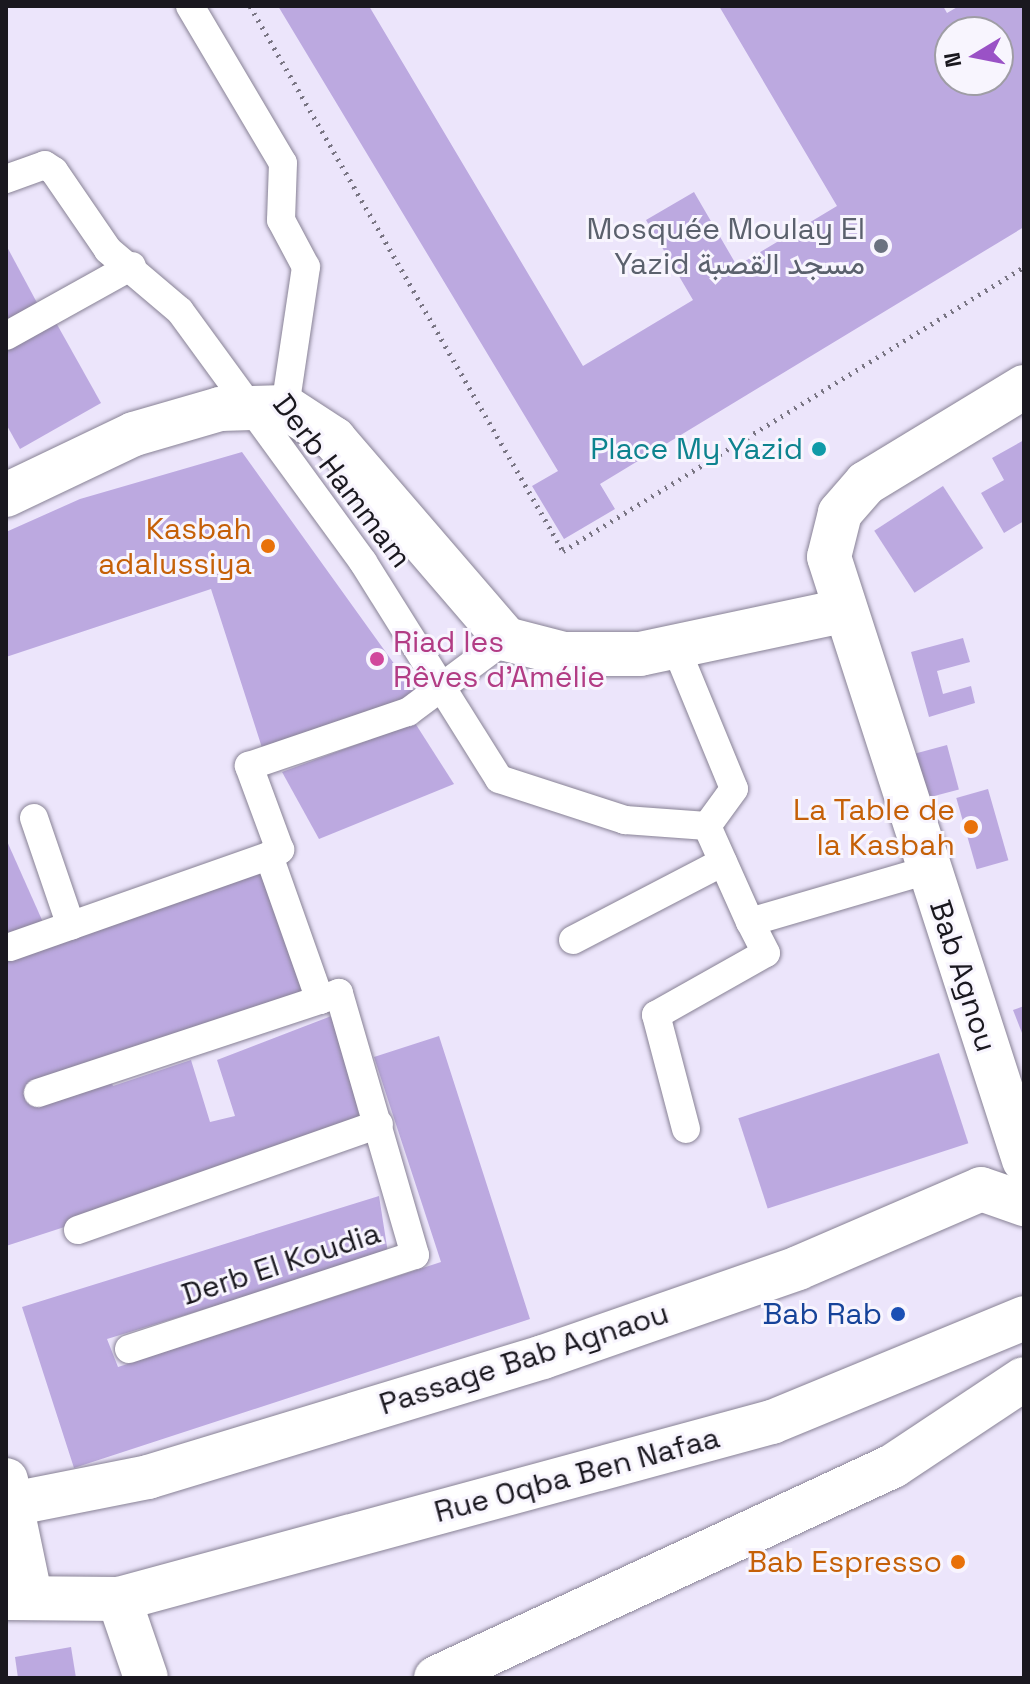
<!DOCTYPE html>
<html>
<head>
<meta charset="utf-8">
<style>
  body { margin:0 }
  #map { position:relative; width:1030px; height:1684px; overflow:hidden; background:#ece5fb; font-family:"Space Grotesk",Vazirmatn,sans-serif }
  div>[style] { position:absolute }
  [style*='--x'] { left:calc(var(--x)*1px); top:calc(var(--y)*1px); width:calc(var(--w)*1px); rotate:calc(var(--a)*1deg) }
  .building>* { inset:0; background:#bca9e0; transform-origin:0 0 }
  .path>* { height:5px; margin-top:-2.5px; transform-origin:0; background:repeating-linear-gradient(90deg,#797583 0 2px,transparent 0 8px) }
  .roads { filter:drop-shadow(0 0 2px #888295) drop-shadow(0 0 2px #888295) }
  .lane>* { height:28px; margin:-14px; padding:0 14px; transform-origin:14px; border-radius:14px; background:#fff }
  .street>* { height:44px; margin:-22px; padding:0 22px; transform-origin:22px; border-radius:22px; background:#fff }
  .secondary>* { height:44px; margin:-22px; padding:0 22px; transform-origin:22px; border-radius:22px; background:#fff }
  .dots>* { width:22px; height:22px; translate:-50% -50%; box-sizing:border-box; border:4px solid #f8f5fe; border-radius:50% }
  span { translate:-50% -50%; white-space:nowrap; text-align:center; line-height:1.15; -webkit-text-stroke:6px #f8f5fe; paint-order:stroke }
  .worship-label { font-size:30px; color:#5b616d }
  .right { translate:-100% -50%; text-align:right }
  .culture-label { font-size:30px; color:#0d838f }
  .street-label { font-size:30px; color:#1a181f }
  .food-label { font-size:30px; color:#c56008 }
  .hotel-label { font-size:30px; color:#b23c85 }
  .left { translate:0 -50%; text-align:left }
  .transit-label { font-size:30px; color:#164399 }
  .frame { position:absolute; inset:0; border:8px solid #1a181f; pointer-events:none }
  .north { position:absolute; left:934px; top:16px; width:80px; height:80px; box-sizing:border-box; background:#f8f5fe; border:2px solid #9f9da5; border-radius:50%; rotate:260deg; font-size:22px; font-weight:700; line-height:32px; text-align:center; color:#1a181f }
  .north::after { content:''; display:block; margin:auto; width:28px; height:36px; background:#9a52c6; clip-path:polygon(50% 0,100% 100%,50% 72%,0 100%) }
</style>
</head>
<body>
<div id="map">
  <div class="building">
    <div style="clip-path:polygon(evenodd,278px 6px,369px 6px,583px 366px,693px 300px,646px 220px,694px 192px,737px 266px,837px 206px,719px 6px,943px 6px,947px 13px,959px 6px,1024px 6px,1024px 227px,600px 484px,615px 509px,564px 539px,532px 486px,558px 471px,278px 6px,950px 32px,998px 32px,998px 80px,950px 80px,950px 32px)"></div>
    <div style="clip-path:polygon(6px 245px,42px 312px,6px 332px)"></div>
    <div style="clip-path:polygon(54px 319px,101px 403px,20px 449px,6px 424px,6px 347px)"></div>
    <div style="clip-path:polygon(1024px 440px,1024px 521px,1004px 533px,981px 493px,1004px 480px,992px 458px)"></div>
    <div style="clip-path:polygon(242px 452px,418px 697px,264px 754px,211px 589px,6px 657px,6px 532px,80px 499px)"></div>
    <div style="left:943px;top:486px;width:74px;height:82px;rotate:57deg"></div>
    <div style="clip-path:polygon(963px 638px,970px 662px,937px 671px,943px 694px,971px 686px,975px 703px,929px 717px,911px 652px)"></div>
    <div style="clip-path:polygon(415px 723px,454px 784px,319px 839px,282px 772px)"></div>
    <div style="left:947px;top:745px;width:46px;height:49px;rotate:75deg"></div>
    <div style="left:988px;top:789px;width:74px;height:33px;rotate:74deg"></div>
    <div style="clip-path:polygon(6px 839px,46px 929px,6px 945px)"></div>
    <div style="clip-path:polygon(264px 870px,304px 991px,104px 1061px,113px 1086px,191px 1060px,210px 1122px,235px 1116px,217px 1060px,334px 1015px,363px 1130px,6px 1246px,6px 952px)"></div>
    <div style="clip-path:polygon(1024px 1006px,1024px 1038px,1013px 1010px)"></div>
    <div style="clip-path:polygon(439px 1036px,530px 1319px,74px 1468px,22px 1307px,379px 1196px,388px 1253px,107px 1339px,118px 1367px,441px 1262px,374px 1057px)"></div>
    <div style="left:939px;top:1053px;width:95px;height:211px;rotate:72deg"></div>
    <div style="clip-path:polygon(71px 1647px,76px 1678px,18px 1678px,15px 1657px)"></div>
  </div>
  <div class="path">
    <div style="--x:250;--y:6;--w:628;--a:60.13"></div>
    <div style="--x:563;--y:551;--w:541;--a:-31.64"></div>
  </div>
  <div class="roads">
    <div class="lane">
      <div style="--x:190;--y:6;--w:182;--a:59.4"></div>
      <div style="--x:283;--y:163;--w:57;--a:92"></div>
      <div style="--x:281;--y:220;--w:53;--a:62"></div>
      <div style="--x:306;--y:267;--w:142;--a:98.5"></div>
      <div style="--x:6;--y:179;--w:41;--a:-19.7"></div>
      <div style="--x:45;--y:165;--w:11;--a:34"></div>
      <div style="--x:54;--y:171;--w:96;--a:55.6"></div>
      <div style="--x:108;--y:250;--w:94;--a:40.3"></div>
      <div style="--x:180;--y:311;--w:311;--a:53.9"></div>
      <div style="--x:363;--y:562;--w:256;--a:57.9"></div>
      <div style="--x:499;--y:779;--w:133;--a:18"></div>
      <div style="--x:625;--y:820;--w:82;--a:4.2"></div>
      <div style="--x:6;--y:336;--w:144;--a:-29.1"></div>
      <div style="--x:676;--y:648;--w:152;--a:67.6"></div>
      <div style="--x:734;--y:789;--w:46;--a:126.1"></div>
      <div style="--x:707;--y:826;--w:105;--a:65.9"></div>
      <div style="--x:750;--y:922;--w:185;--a:-16.3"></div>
      <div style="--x:34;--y:818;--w:114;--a:71.1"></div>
      <div style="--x:573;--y:940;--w:169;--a:-27.5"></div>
      <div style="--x:10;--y:947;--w:275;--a:-19.4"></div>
      <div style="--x:38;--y:1093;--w:297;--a:-18.3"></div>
      <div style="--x:686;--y:1129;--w:118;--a:-104.7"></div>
      <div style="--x:656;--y:1015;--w:126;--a:-29.4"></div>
      <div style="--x:766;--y:953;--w:35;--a:-117"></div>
      <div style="--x:78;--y:1230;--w:319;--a:-19.4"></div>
      <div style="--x:129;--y:1349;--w:301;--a:-18.2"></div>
      <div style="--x:415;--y:1255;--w:273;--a:-106.2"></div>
      <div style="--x:339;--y:993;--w:20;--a:160"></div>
      <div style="--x:320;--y:1000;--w:153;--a:-109.5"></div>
      <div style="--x:269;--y:856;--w:13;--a:-29"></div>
      <div style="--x:280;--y:850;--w:90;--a:-110.3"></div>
      <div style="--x:249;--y:766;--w:168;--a:-18.8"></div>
      <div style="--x:408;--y:712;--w:122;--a:-36.7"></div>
    </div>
    <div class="street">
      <div style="--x:6;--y:495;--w:142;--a:-25.5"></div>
      <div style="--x:134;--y:434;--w:90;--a:-16.2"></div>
      <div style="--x:220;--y:409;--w:65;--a:-1.8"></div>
      <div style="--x:285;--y:407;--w:59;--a:33.1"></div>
      <div style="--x:334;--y:439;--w:264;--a:49.3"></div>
      <div style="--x:506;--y:639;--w:60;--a:14.5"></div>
      <div style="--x:564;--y:654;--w:76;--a:0"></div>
      <div style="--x:640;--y:654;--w:207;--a:-12"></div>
      <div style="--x:6;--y:1480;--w:117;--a:78.2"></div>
      <div style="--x:12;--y:1504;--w:139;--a:-11.2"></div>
      <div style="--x:148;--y:1477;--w:413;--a:-16.9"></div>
      <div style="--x:543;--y:1357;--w:270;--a:-19.2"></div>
      <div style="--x:798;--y:1268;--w:199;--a:-23.3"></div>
      <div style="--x:981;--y:1189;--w:46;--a:19.2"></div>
    </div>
    <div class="secondary">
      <div style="--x:1024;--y:387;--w:185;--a:148.7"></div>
      <div style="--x:866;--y:483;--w:40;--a:131"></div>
      <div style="--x:840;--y:513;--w:45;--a:104"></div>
      <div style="--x:829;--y:557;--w:634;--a:72.08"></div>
      <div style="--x:6;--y:1598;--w:113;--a:0.5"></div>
      <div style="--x:119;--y:1599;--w:677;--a:-15.17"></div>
      <div style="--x:772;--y:1422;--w:273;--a:-22.4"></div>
      <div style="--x:119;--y:1599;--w:83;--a:71.1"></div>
      <div style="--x:436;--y:1678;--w:504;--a:-24.89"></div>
      <div style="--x:893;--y:1466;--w:157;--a:-33.6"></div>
    </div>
  </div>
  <div class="dots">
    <div style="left:881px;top:246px;background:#6b7280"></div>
    <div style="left:819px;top:449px;background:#0f9aa8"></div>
    <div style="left:268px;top:546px;background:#e8710a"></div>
    <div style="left:377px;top:659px;background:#d1479c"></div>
    <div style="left:971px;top:827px;background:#e8710a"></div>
    <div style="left:898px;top:1314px;background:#1a4fb4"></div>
    <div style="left:958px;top:1562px;background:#e8710a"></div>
  </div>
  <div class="worship-label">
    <span class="right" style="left:865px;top:246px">Mosquée Moulay El<br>Yazid مسجد القصبة</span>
  </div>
  <div class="culture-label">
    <span class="right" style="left:803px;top:449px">Place My Yazid</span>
  </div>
  <div class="street-label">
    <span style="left:342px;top:481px;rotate:53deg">Derb Hammam</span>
    <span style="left:963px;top:976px;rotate:72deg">Bab Agnou</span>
    <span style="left:281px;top:1264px;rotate:-18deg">Derb El Koudia</span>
    <span style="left:524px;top:1359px;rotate:-18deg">Passage Bab Agnaou</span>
    <span style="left:577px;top:1475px;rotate:-15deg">Rue Oqba Ben Nafaa</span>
  </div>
  <div class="food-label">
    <span class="right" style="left:252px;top:546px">Kasbah<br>adalussiya</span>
    <span class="right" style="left:955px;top:827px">La Table de<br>la Kasbah</span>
    <span class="right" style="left:942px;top:1562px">Bab Espresso</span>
  </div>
  <div class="hotel-label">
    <span class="left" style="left:393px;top:659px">Riad les<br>Rêves d'Amélie</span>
  </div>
  <div class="transit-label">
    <span class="right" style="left:882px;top:1314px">Bab Rab</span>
  </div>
  <div class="frame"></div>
  <div class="north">N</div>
</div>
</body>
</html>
